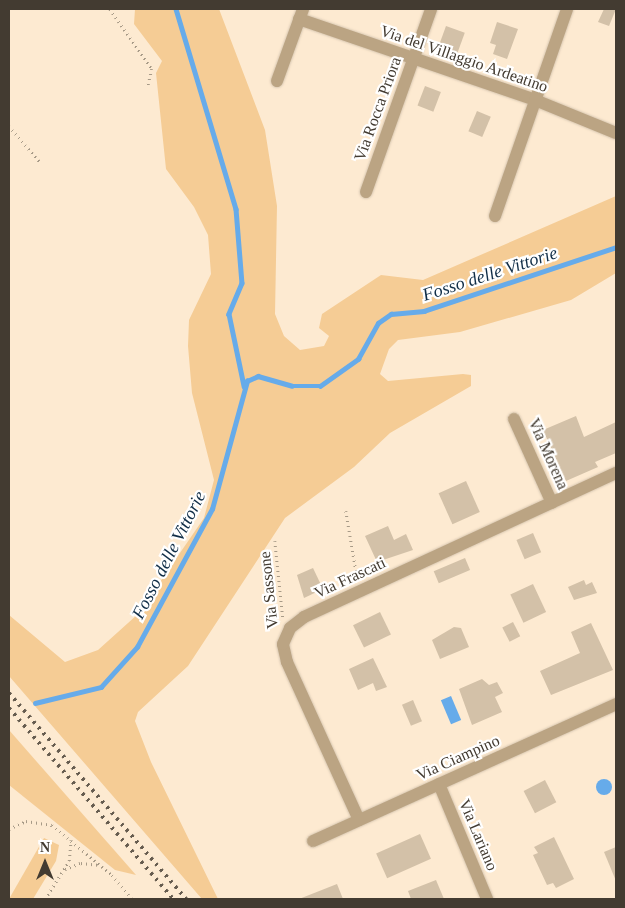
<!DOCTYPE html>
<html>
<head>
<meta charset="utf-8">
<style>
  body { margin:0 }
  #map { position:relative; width:625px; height:908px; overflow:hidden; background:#fdead1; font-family:Georgia,serif }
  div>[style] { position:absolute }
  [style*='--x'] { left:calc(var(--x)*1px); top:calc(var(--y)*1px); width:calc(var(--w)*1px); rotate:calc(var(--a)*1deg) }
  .green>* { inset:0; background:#f5cc95 }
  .water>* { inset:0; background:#66abea; transform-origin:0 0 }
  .round { border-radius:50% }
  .stream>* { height:4.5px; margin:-2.25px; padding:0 2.25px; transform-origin:2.25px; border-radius:2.25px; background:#66abea }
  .building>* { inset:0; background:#d3c1a8; transform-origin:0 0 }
  .path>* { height:2.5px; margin-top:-1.25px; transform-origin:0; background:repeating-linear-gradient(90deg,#a79a87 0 1px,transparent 0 5px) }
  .roads { filter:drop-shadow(0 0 1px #d8c7b1) drop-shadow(0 0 1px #d8c7b1) }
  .minor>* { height:12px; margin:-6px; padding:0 6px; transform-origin:6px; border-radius:6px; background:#bba483 }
  .rail>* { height:4px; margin-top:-2px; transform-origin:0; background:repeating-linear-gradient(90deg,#665c4f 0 2.5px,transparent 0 7.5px) }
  span { translate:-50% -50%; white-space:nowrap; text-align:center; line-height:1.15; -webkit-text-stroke:4.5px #fff; paint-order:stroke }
  .street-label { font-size:16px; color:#433b31 }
  .water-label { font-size:18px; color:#112e47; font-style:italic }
  .frame { position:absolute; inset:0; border:10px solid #433b31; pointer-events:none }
  .north { position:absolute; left:20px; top:838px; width:50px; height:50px; -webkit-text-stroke:4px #fff; paint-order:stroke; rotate:0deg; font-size:14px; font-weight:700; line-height:20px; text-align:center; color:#433b31 }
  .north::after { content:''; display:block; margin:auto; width:18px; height:22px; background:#433b31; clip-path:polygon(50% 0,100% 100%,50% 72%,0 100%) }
</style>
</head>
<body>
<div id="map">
  <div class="green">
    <div style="clip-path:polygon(135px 9px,219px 9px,265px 130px,277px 206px,275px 314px,284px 336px,300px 350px,324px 346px,329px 336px,319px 328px,322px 314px,381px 275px,423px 280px,616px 196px,616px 273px,571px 300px,460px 332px,398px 340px,389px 349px,380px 374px,388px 381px,463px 374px,471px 375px,471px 386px,390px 433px,354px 467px,285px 518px,188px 666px,138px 712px,135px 721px,151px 762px,218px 899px,202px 899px,9px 676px,9px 615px,65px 662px,98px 650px,138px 614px,204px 518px,214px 480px,192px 393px,188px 346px,189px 320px,211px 274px,208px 235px,194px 207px,166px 169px,156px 73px,162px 61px,134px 24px)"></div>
    <div style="clip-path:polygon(9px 730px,136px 875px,115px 870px,9px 785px)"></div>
    <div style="clip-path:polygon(44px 838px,59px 845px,56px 861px,33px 899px,9px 899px)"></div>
  </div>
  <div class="water">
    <div style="left:451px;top:696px;width:26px;height:11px;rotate:67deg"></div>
    <div class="round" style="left:596px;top:779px;width:16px;height:16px"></div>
  </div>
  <div class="stream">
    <div style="--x:176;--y:9;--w:209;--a:73.3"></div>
    <div style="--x:236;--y:209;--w:74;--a:85.4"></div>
    <div style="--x:242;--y:283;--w:34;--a:113"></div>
    <div style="--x:229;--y:314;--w:74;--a:78.2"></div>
    <div style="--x:35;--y:703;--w:68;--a:-13.6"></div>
    <div style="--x:101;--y:687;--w:54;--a:-48"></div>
    <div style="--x:137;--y:647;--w:157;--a:-61.5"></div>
    <div style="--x:212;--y:509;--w:133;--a:-74.7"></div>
    <div style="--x:247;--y:381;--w:12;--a:-24"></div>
    <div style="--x:258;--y:376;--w:35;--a:16"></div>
    <div style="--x:292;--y:386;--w:28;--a:0"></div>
    <div style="--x:320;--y:386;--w:47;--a:-35.4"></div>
    <div style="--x:358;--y:359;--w:41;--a:-60.9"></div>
    <div style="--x:378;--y:323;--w:16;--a:-35"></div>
    <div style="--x:391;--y:314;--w:33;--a:-5"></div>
    <div style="--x:424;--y:311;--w:202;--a:-18.4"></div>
  </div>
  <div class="building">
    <div style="clip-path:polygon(604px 9px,616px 9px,609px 26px,598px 22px)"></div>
    <div style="clip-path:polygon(497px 22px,518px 29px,507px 59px,493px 54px,496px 45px,490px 43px)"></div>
    <div style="left:446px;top:26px;width:20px;height:25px;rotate:20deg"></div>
    <div style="left:425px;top:86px;width:17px;height:21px;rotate:21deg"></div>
    <div style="left:477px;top:111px;width:15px;height:22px;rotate:23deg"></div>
    <div style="clip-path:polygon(576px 416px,584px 437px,616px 422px,616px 453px,595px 462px,598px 467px,566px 481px,543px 430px)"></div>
    <div style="left:466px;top:481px;width:34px;height:30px;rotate:66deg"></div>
    <div style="clip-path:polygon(388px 526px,394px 540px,406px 534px,413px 550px,377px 562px,365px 536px)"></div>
    <div style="left:533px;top:533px;width:21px;height:18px;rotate:67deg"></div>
    <div style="left:465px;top:558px;width:13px;height:34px;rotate:67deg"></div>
    <div style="clip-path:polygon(313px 568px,323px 589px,304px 598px,297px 575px)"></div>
    <div style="clip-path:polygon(584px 580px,586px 585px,592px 582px,597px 593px,574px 600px,568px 587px)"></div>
    <div style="left:533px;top:584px;width:31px;height:25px;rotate:65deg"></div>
    <div style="left:380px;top:612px;width:25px;height:30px;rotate:64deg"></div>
    <div style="left:513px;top:622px;width:16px;height:12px;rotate:63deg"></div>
    <div style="clip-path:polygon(591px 623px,613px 670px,551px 695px,540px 671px,580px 653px,571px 632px)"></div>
    <div style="clip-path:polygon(454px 627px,461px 628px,469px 647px,440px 659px,432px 640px)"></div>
    <div style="clip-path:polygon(373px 658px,387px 687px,376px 691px,373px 683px,358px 690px,349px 669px)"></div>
    <div style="clip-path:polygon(482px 679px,489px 685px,497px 682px,503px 693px,495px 697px,502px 712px,472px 725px,459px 689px)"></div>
    <div style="left:413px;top:700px;width:23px;height:12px;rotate:67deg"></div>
    <div style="left:545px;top:780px;width:25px;height:24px;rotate:63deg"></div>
    <div style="left:420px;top:834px;width:27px;height:48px;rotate:66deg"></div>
    <div style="clip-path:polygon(554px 837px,574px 879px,556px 888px,553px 883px,547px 885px,533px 855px,538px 853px,534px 847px)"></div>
    <div style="clip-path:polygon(616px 847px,616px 881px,604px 852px)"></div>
    <div style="clip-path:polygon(436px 880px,444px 899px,411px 899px,408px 891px)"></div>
    <div style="clip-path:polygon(337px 884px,343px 899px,299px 899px)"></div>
  </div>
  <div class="path">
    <div style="--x:110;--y:9;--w:73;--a:55"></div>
    <div style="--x:152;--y:69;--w:17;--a:103"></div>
    <div style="--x:9;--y:126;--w:48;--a:49.3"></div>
    <div style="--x:346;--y:511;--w:67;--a:80.5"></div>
    <div style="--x:275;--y:541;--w:77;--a:84.1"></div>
    <div style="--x:9;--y:829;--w:19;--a:-25"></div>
    <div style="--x:26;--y:821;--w:26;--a:9"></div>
    <div style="--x:52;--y:825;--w:78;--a:39.8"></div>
    <div style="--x:112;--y:875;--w:31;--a:50"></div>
    <div style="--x:65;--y:869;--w:17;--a:-21"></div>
    <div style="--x:81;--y:863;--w:19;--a:6"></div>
    <div style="--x:45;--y:899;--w:45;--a:-57.7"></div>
    <div style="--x:69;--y:861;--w:21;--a:-85"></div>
  </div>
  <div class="roads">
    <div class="minor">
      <div style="--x:299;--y:19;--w:250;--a:18.9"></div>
      <div style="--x:535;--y:100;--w:87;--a:22.2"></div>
      <div style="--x:277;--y:81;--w:77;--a:-70.1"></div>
      <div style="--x:366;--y:192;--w:194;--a:-70.4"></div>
      <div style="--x:495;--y:216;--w:219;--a:-70.8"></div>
      <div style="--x:514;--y:419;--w:92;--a:65.7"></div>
      <div style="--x:439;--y:784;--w:125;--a:67.3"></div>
      <div style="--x:359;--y:820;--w:174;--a:-114.5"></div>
      <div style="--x:287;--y:662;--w:18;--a:-103"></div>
      <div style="--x:283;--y:644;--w:17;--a:-66"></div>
      <div style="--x:290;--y:628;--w:18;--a:-38"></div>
      <div style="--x:304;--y:617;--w:344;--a:-24.8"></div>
      <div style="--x:313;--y:841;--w:333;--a:-24.3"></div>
    </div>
  </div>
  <div class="rail">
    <div style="--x:9;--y:693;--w:272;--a:49.3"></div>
    <div style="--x:9;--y:708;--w:252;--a:49.3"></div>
  </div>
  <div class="street-label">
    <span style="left:464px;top:59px;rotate:19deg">Via del Villaggio Ardeatino</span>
    <span style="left:378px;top:109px;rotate:-70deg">Via Rocca Priora</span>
    <span style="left:548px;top:454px;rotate:66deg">Via Morena</span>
    <span style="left:350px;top:578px;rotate:-25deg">Via Frascati</span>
    <span style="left:269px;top:590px;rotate:-96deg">Via Sassone</span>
    <span style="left:458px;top:758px;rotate:-24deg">Via Ciampino</span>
    <span style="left:478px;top:835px;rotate:67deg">Via Lariano</span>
  </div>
  <div class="water-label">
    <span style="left:490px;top:274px;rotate:-18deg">Fosso delle Vittorie</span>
    <span style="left:169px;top:555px;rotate:-63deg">Fosso delle Vittorie</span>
  </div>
  <div class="frame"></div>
  <div class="north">N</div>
</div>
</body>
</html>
